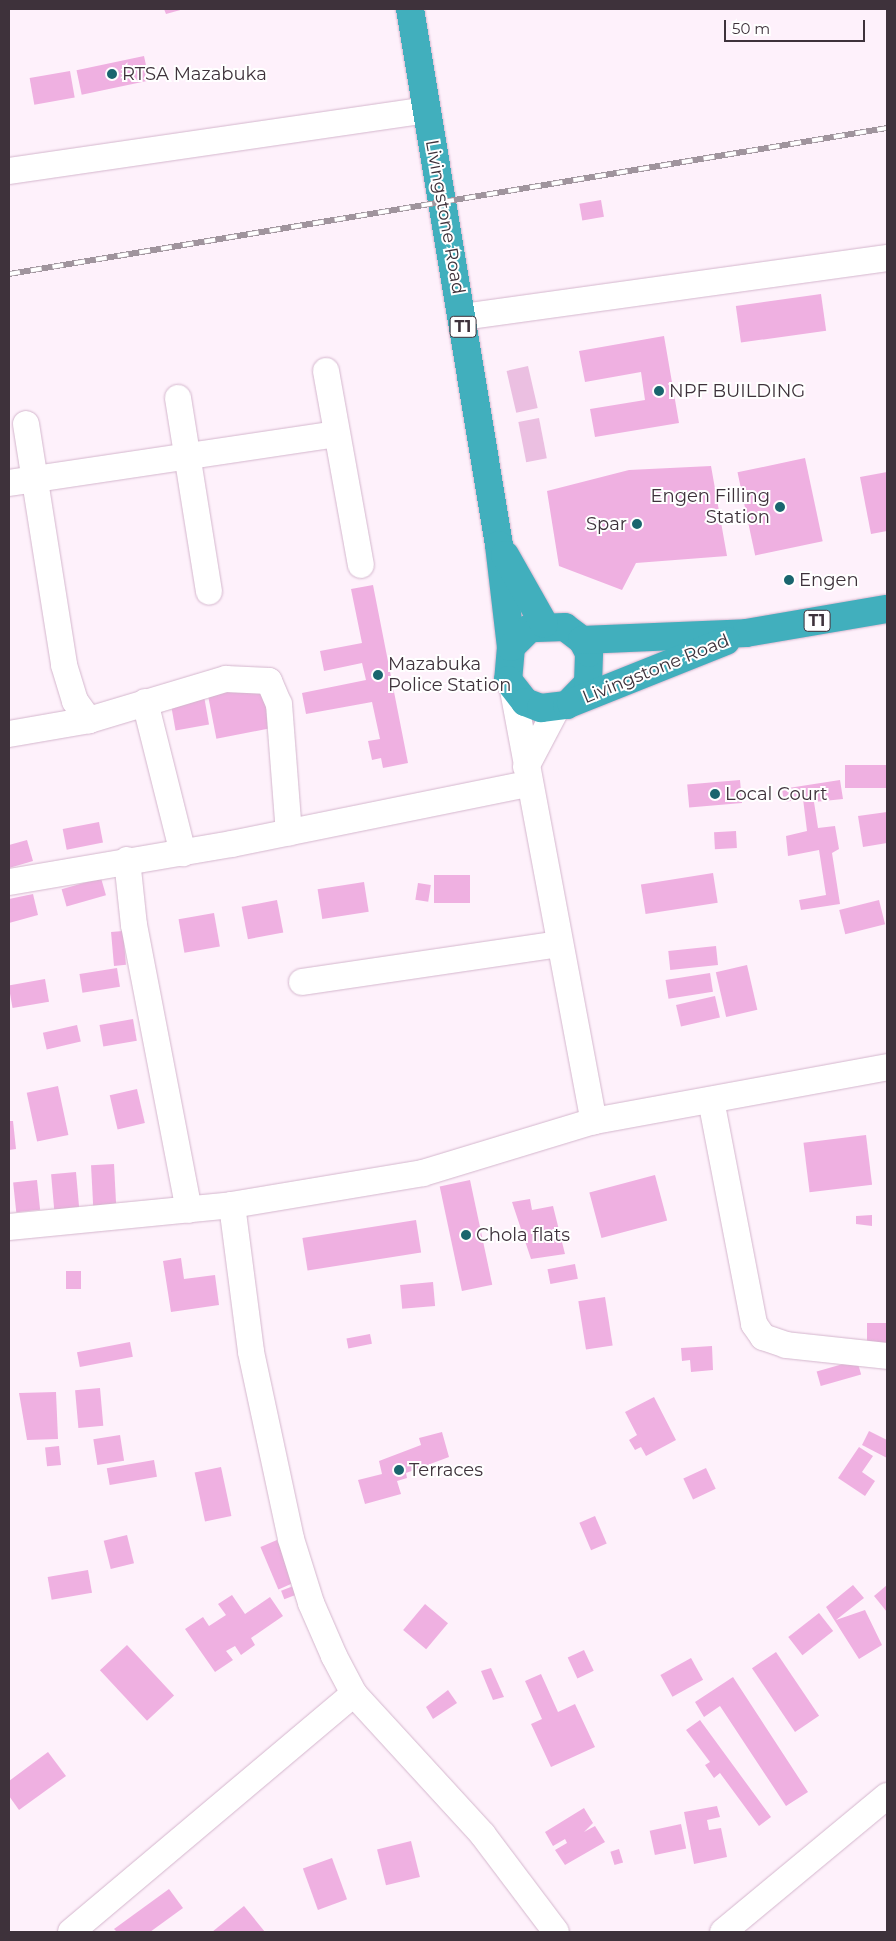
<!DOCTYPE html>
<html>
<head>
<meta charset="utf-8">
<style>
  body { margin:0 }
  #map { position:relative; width:896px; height:1941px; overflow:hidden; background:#fef1fb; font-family:Montserrat,sans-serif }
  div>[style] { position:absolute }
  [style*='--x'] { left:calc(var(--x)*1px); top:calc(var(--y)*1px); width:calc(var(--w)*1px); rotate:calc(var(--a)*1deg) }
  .green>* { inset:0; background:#ebbfe1; transform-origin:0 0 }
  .building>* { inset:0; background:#efb0e1; transform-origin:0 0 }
  .roads { filter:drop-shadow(0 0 1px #d4b6cd) drop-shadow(0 0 1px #d4b6cd) }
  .minor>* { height:26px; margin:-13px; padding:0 13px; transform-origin:13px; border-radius:13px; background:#fff }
  .highway>* { height:28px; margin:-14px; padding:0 14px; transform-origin:14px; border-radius:14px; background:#41afbd }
  .rail>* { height:5.5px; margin-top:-2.75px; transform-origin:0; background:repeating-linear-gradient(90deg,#fff 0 11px,#a0949d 0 22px); box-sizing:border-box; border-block:1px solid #a0949d }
  .dots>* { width:14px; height:14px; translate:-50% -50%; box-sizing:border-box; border:2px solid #fff; border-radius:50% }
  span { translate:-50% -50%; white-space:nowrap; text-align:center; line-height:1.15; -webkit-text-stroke:4px #fff; paint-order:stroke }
  .shield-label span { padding:1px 4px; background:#fff; border:1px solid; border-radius:4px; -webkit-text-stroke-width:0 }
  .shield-label { font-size:16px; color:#3e323b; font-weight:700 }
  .poi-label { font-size:18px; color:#3e323b }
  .left { translate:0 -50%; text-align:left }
  .right { translate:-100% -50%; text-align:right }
  .street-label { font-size:18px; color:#3e323b }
  .frame { position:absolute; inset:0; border:10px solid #3e323b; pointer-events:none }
  .scale { position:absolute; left:724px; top:20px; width:141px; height:22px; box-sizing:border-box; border:2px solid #3e323b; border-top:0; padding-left:6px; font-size:15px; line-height:18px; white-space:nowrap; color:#3e323b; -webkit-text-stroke:4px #fff; paint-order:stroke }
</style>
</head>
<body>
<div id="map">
  <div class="green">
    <div style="left:528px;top:366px;width:43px;height:22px;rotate:77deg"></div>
    <div style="left:539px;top:418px;width:41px;height:21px;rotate:79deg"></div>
  </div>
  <div class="building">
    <div style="clip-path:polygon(164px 9px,184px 9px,166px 14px)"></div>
    <div style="left:144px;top:56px;width:25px;height:69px;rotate:78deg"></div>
    <div style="left:70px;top:71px;width:27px;height:41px;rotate:80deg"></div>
    <div style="left:601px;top:200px;width:17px;height:22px;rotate:80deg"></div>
    <div style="left:821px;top:294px;width:37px;height:86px;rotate:82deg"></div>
    <div style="clip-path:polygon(664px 336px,679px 423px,595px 437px,590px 409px,645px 400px,641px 372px,585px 382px,579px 351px)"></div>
    <div style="left:805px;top:458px;width:85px;height:69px;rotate:78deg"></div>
    <div style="clip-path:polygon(711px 466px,727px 556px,636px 563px,622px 590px,559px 566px,547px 491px,629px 470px)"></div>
    <div style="clip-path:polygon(887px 472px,887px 531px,871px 534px,860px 477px)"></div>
    <div style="clip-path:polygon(373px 585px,408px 763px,383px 768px,381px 758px,372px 760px,368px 741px,380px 739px,372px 702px,306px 714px,302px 693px,366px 680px,362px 663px,324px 671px,320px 651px,362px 643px,351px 589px)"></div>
    <div style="left:262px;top:685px;width:44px;height:55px;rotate:79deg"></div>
    <div style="left:204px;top:696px;width:29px;height:34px;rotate:80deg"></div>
    <div style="left:887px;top:765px;width:23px;height:42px;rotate:90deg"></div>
    <div style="left:740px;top:780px;width:23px;height:53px;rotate:85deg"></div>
    <div style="clip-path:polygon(840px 780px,843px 799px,814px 802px,818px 828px,835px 826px,839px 849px,832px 853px,840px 904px,801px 910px,799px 900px,826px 895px,819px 850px,788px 856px,786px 836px,807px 831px,803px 799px,784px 802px,782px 789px)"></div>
    <div style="clip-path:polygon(887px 812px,887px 843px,863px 847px,858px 816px)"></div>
    <div style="left:99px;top:822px;width:21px;height:37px;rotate:79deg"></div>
    <div style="left:736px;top:831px;width:17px;height:22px;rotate:87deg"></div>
    <div style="clip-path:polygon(27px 840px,33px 861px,9px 868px,9px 845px)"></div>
    <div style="left:713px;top:873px;width:30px;height:73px;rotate:81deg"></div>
    <div style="left:434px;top:875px;width:36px;height:28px"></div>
    <div style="left:101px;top:878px;width:18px;height:41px;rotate:74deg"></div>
    <div style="left:364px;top:882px;width:30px;height:47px;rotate:81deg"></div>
    <div style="left:418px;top:883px;width:13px;height:17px;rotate:9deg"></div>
    <div style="clip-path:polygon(33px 894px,38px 915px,9px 923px,9px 899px)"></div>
    <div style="left:277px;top:900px;width:33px;height:36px;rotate:79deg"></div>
    <div style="left:879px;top:900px;width:25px;height:41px;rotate:76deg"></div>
    <div style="left:214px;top:913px;width:34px;height:36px;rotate:80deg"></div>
    <div style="left:123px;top:931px;width:34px;height:12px;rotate:85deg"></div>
    <div style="left:716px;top:946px;width:19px;height:48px;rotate:84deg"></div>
    <div style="left:747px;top:965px;width:46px;height:32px;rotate:77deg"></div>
    <div style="left:117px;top:968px;width:19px;height:38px;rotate:81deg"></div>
    <div style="left:710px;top:973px;width:19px;height:45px;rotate:81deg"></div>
    <div style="left:45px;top:979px;width:23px;height:37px;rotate:80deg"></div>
    <div style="left:715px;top:996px;width:22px;height:40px;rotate:77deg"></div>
    <div style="left:133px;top:1019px;width:22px;height:34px;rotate:80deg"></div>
    <div style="left:77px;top:1025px;width:17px;height:35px;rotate:77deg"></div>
    <div style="left:58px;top:1086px;width:50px;height:32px;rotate:78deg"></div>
    <div style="left:137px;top:1089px;width:35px;height:28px;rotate:77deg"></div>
    <div style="clip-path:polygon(9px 1121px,13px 1121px,16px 1149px,9px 1150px)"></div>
    <div style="left:866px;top:1135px;width:50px;height:63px;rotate:83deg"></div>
    <div style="left:114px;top:1164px;width:42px;height:23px;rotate:87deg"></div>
    <div style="left:76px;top:1172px;width:36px;height:25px;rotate:85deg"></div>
    <div style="left:655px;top:1175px;width:47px;height:68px;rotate:75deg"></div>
    <div style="left:37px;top:1180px;width:30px;height:24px;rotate:84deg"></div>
    <div style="left:470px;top:1180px;width:107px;height:31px;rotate:78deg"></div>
    <div style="clip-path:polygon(530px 1199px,532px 1210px,553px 1206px,565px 1254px,531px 1259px,512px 1202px)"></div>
    <div style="clip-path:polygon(872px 1215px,872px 1226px,856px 1224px,856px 1216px)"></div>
    <div style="left:416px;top:1220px;width:33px;height:115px;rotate:81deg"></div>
    <div style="clip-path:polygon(181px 1258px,184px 1279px,215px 1275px,219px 1305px,171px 1312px,163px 1261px)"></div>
    <div style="left:575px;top:1264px;width:15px;height:28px;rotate:79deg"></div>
    <div style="left:66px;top:1271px;width:15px;height:18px"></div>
    <div style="left:433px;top:1282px;width:24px;height:33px;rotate:85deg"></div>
    <div style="left:605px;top:1297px;width:49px;height:27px;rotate:81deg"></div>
    <div style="left:887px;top:1323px;width:20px;height:20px;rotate:90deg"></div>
    <div style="left:370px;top:1334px;width:10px;height:24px;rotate:79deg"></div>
    <div style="left:130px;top:1342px;width:15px;height:54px;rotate:79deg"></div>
    <div style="clip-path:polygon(712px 1346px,713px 1370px,691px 1372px,690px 1360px,682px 1361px,681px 1348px)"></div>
    <div style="left:857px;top:1360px;width:15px;height:42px;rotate:74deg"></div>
    <div style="left:100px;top:1388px;width:38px;height:25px;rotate:85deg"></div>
    <div style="clip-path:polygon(56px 1392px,58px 1439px,27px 1440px,19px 1393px)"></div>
    <div style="clip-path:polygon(654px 1397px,676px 1440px,646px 1456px,641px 1447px,635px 1450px,629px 1440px,637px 1435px,625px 1412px)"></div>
    <div style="clip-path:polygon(869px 1431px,887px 1440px,887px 1458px,862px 1445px)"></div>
    <div style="clip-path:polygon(442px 1432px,449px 1457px,406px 1473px,407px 1478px,397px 1481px,401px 1494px,365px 1504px,358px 1480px,382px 1474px,379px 1461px,421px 1445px,419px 1438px)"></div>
    <div style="left:120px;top:1435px;width:26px;height:27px;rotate:81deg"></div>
    <div style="left:59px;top:1446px;width:19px;height:14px;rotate:84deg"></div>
    <div style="clip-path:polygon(859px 1447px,873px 1456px,862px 1472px,875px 1481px,865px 1496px,838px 1478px)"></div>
    <div style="left:154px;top:1460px;width:17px;height:48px;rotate:80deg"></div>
    <div style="left:221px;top:1467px;width:50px;height:27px;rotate:78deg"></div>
    <div style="left:706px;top:1468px;width:23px;height:25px;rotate:65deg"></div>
    <div style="left:595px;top:1516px;width:30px;height:17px;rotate:67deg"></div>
    <div style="left:127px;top:1535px;width:29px;height:24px;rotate:76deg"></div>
    <div style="left:277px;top:1540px;width:46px;height:18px;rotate:67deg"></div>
    <div style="left:88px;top:1570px;width:23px;height:41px;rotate:80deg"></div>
    <div style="left:296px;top:1585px;width:9px;height:16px;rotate:69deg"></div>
    <div style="clip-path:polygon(853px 1585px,864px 1598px,836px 1620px,865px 1610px,882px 1645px,859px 1659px,826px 1607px)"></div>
    <div style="clip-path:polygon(887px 1585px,887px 1612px,874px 1596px)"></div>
    <div style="clip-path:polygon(232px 1595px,245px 1614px,270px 1597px,283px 1616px,251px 1638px,255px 1645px,241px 1655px,235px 1646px,226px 1651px,233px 1660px,215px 1672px,185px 1629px,203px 1617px,209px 1626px,226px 1615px,218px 1604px)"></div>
    <div style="left:425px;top:1604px;width:30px;height:34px;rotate:40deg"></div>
    <div style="left:819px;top:1613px;width:23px;height:39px;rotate:52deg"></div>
    <div style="left:127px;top:1645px;width:69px;height:37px;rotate:47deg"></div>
    <div style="left:584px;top:1650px;width:23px;height:18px;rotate:65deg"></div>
    <div style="left:776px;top:1652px;width:77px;height:29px;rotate:56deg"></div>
    <div style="left:691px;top:1658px;width:25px;height:35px;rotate:61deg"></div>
    <div style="clip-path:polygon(491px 1668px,504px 1697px,493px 1700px,481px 1671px)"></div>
    <div style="clip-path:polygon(541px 1674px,558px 1712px,575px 1704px,595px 1747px,551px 1767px,531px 1724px,542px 1719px,525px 1681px)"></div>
    <div style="clip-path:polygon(733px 1677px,808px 1792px,786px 1806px,720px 1706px,704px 1717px,695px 1702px)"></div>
    <div style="clip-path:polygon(448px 1690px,457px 1703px,433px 1719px,426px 1707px)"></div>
    <div style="clip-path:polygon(700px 1720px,771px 1817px,759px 1826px,720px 1773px,714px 1778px,705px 1765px,710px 1762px,686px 1730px)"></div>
    <div style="clip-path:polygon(48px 1752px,66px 1776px,19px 1810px,9px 1796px,9px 1781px)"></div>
    <div style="clip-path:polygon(717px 1806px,720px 1817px,707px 1820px,709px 1830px,721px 1828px,727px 1857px,694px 1864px,684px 1812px)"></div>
    <div style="clip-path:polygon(584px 1808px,593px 1823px,584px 1832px,595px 1826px,605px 1842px,565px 1865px,555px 1850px,567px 1843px,565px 1839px,553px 1846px,545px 1832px)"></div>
    <div style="left:681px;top:1824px;width:25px;height:32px;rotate:78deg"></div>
    <div style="left:411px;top:1841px;width:37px;height:35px;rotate:76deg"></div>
    <div style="left:619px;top:1849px;width:14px;height:9px;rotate:73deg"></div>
    <div style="left:332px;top:1858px;width:44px;height:31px;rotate:70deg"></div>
    <div style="clip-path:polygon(169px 1889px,183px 1908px,150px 1932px,117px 1932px,114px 1929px)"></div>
    <div style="clip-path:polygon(244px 1906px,265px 1932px,212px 1932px)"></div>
  </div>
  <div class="roads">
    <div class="minor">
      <div style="--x:9;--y:171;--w:421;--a:-8.3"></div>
      <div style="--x:462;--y:317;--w:429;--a:-7.9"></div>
      <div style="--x:326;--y:371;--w:197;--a:79.8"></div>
      <div style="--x:178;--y:398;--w:196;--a:80.9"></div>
      <div style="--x:26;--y:424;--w:244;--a:81"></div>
      <div style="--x:64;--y:665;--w:38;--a:73"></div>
      <div style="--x:75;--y:701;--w:24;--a:54"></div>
      <div style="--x:89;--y:720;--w:143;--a:-16.7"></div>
      <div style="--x:226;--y:679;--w:43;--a:2.7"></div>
      <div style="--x:269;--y:681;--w:25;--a:67"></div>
      <div style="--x:279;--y:704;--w:129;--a:85.6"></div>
      <div style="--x:9;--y:483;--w:331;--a:-8.5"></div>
      <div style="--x:513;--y:690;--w:439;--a:79.4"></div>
      <div style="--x:145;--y:702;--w:156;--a:75.9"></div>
      <div style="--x:9;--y:734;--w:81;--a:-9.9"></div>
      <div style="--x:526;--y:767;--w:67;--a:-62.3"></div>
      <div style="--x:127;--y:860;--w:65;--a:83.9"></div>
      <div style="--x:134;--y:925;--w:290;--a:79.1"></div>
      <div style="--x:9;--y:882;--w:226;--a:-9.7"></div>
      <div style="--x:232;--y:844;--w:302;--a:-11.5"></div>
      <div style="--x:302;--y:982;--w:260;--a:-8.4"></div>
      <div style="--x:711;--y:1100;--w:228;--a:79.1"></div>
      <div style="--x:754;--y:1324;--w:16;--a:55"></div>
      <div style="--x:763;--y:1337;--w:24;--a:19"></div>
      <div style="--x:786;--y:1345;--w:102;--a:6.2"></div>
      <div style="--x:232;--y:1205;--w:148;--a:82.6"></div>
      <div style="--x:251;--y:1352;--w:191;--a:77.9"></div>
      <div style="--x:291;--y:1539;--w:67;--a:72.6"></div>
      <div style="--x:311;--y:1603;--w:58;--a:66.5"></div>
      <div style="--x:334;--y:1656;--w:43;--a:62.2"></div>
      <div style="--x:354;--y:1694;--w:191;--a:47.5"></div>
      <div style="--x:483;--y:1835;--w:121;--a:53"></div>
      <div style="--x:9;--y:1227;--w:224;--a:-5.6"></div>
      <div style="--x:232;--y:1205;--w:194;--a:-9.5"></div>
      <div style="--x:423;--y:1173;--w:179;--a:-16.9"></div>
      <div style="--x:594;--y:1121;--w:298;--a:-10.4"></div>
      <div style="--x:71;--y:1932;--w:370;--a:-40.1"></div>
      <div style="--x:723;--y:1932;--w:213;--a:-39.7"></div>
    </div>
    <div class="highway">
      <div style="--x:410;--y:9;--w:543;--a:80.57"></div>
      <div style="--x:499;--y:545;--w:103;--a:83.3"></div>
      <div style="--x:511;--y:647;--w:33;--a:95"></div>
      <div style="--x:508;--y:680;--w:28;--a:52"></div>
      <div style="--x:525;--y:702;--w:17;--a:21"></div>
      <div style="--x:541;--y:708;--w:26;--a:-7"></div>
      <div style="--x:567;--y:705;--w:30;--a:-46"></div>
      <div style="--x:588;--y:683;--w:30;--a:-88"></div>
      <div style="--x:589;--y:653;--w:15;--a:-118"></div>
      <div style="--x:582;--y:640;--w:21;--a:-143"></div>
      <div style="--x:565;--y:627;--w:35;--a:178"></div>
      <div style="--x:530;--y:628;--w:27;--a:135"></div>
      <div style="--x:505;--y:555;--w:79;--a:60.5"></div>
      <div style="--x:582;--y:640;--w:164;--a:-2.4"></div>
      <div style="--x:746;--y:633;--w:143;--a:-9.7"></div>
      <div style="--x:571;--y:703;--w:167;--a:-21.8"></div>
    </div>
  </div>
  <div class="rail">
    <div style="--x:9;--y:274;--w:890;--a:-9.44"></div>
  </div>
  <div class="dots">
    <div style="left:112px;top:74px;background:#19656e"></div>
    <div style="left:659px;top:391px;background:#19656e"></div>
    <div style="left:780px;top:507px;background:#19656e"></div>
    <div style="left:637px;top:524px;background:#19656e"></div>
    <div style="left:789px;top:580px;background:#19656e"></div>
    <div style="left:378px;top:675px;background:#19656e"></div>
    <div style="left:715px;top:794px;background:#19656e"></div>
    <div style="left:466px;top:1235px;background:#19656e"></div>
    <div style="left:399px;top:1470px;background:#19656e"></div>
  </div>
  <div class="shield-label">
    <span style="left:463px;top:327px">T1</span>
    <span style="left:817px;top:621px">T1</span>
  </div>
  <div class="poi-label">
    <span class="left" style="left:122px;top:74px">RTSA Mazabuka</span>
    <span class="left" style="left:669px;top:391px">NPF BUILDING</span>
    <span class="right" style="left:770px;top:507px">Engen Filling<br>Station</span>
    <span class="right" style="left:627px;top:524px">Spar</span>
    <span class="left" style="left:799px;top:580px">Engen</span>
    <span class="left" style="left:388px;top:675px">Mazabuka<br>Police Station</span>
    <span class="left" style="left:725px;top:794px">Local Court</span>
    <span class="left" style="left:476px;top:1235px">Chola flats</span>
    <span class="left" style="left:409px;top:1470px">Terraces</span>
  </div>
  <div class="street-label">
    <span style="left:445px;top:217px;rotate:80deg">Livingstone Road</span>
    <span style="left:656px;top:669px;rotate:-22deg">Livingstone Road</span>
  </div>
  <div class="frame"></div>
  <div class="scale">50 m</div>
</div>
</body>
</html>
